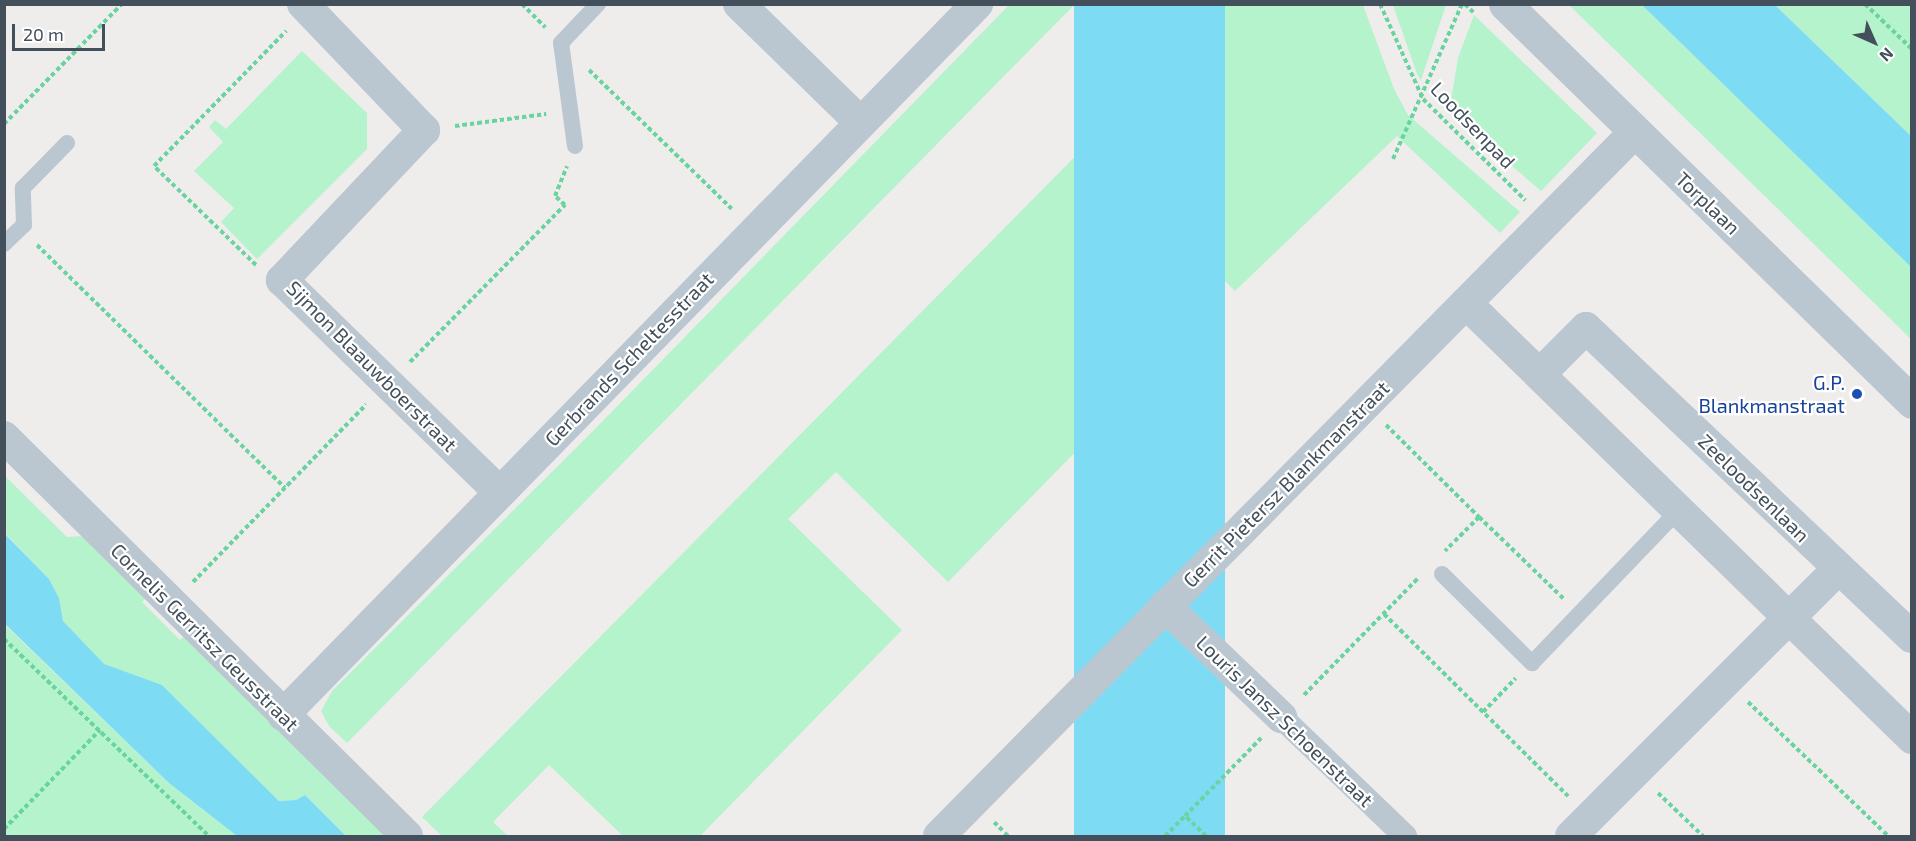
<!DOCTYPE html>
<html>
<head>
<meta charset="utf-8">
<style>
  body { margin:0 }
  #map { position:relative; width:1916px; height:841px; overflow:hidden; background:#efecec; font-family:"Exo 2",sans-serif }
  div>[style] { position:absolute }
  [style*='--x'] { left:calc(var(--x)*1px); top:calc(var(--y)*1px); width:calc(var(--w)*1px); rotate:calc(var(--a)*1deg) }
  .green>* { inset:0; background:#b4f3cc }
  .water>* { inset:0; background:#7ddcf4; transform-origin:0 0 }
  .path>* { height:4px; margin-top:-2px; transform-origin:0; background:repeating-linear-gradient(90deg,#69d49f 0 4.5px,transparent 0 7.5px) }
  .service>* { height:16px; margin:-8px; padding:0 8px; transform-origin:8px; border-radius:8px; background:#bbc7d0 }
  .pedestrian>* { height:24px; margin:-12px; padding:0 12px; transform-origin:12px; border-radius:12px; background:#bbc7d0 }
  .minor>* { height:32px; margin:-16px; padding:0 16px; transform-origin:16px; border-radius:16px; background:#bbc7d0 }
  .tertiary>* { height:33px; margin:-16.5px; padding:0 16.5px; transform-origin:16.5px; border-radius:16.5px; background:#bbc7d0 }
  .dots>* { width:16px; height:16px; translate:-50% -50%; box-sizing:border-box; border:3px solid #fff; border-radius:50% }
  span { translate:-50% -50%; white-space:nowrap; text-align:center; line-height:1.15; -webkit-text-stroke:4.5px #fff; paint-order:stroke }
  .street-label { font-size:20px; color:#43505b }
  .transit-label { font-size:20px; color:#164399 }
  .right { translate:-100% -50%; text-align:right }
  .frame { position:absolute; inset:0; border:6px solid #43505b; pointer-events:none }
  .north { position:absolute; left:1844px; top:12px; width:60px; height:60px; -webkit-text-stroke:4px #fff; paint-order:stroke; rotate:135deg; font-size:16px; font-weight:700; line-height:24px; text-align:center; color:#43505b }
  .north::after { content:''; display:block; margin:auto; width:21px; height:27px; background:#43505b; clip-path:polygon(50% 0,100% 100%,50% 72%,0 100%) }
  .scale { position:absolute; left:12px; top:24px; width:93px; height:27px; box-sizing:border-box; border:3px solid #43505b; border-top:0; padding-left:8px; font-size:18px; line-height:21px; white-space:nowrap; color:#43505b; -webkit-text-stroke:4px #fff; paint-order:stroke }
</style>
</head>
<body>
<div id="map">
  <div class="green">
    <div style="clip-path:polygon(1009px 5px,1074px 5px,347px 743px,329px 726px,321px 711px,332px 691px,595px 429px)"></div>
    <div style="clip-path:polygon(1225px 5px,1363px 5px,1394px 89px,1408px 115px,1520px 212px,1500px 233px,1397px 136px,1235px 291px,1123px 181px,1076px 229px,1187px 338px,948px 582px,836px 472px,788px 519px,902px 630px,700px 836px,623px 836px,549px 765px,493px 822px,508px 836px,442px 836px,422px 817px)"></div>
    <div style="clip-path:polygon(1393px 5px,1446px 5px,1421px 80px,1417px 74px)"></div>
    <div style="clip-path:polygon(1569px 5px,1642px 5px,1911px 267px,1911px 339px)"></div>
    <div style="clip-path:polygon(1775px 5px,1911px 5px,1911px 136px)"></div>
    <div style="clip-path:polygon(1474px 15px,1597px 133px,1541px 191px,1449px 112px,1458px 58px)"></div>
    <div style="clip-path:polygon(302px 51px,367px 113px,367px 149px,257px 259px,221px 222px,234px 208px,194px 171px,223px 142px,209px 127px,215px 120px,226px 129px)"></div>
    <div style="clip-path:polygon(4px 475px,67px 537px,84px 536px,147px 597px,142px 602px,180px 640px,185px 635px,391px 836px,346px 836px,305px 795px,296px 800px,279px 801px,162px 685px,104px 665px,63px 621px,59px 598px,49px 579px,5px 533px)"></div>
    <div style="clip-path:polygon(4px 624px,169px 783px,237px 836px,5px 836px)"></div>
  </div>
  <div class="water">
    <div style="left:1074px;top:4px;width:151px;height:1037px"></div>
    <div style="clip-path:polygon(1642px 5px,1775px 5px,1911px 136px,1911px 267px)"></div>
    <div style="clip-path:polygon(4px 533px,49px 579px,59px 598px,63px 621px,104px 664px,162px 685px,279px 801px,296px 800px,305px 795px,346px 836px,237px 836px,169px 783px,5px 624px)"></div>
  </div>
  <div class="path">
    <div style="--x:522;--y:4;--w:33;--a:45"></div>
    <div style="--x:1380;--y:4;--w:104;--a:65.6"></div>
    <div style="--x:1423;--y:99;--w:144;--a:44.7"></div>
    <div style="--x:1465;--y:4;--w:13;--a:45"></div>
    <div style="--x:1865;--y:4;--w:65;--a:43.8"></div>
    <div style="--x:589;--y:70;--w:199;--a:44.2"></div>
    <div style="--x:4;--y:124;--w:168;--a:-45.5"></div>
    <div style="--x:455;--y:126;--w:92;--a:-7.5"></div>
    <div style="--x:1393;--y:159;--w:170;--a:-66"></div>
    <div style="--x:37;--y:245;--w:347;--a:44.4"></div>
    <div style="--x:256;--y:265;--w:142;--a:-135.9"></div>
    <div style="--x:154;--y:166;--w:189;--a:-45.6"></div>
    <div style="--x:410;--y:362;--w:221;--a:-45.4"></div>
    <div style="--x:565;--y:205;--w:13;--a:-138"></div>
    <div style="--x:555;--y:196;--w:32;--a:-68"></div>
    <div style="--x:1386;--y:425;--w:131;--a:44.7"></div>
    <div style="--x:1479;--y:517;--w:48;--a:135"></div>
    <div style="--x:1479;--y:517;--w:118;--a:44"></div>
    <div style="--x:193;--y:582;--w:248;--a:-45.7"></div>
    <div style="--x:1384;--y:614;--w:259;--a:44.7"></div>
    <div style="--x:4;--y:639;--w:284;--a:43.9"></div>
    <div style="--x:1304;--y:695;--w:163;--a:-45.7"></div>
    <div style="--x:1748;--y:702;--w:194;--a:43.7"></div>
    <div style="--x:1483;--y:712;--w:47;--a:-45.9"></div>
    <div style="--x:1658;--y:793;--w:62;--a:43.7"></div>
    <div style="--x:994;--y:822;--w:20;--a:45"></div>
    <div style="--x:4;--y:829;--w:138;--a:-45.9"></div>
    <div style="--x:1165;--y:836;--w:28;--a:-45"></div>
    <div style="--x:1206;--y:836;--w:29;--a:-136"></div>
    <div style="--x:1185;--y:816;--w:109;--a:-45.7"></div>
  </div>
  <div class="service">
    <div style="--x:575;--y:146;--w:104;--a:-97.7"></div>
    <div style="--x:561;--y:43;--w:54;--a:-46.5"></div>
    <div style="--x:4;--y:244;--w:28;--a:-44"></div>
    <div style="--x:24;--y:225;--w:37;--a:-92"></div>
    <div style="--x:23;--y:188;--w:63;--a:-45.6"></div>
    <div style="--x:1442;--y:574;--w:127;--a:44.7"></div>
    <div style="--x:1532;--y:663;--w:211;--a:-46.2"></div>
  </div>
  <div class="pedestrian">
    <div style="--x:1281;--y:717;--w:172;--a:43.8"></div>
  </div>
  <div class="minor">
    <div style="--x:303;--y:4;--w:175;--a:46.2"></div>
    <div style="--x:424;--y:130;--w:207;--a:133.4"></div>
    <div style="--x:282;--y:280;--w:303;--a:44.3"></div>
    <div style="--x:739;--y:4;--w:169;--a:44.3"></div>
    <div style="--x:1466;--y:303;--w:623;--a:44.28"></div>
    <div style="--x:1540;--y:374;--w:65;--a:-45"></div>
    <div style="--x:1586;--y:328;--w:449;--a:43.5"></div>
    <div style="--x:4;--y:437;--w:567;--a:44.71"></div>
    <div style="--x:1165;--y:606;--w:161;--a:43.7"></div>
    <div style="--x:283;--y:715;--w:994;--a:-45.69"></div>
    <div style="--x:939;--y:836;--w:990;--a:-45.33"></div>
    <div style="--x:1571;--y:836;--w:378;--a:-45"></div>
  </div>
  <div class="tertiary">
    <div style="--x:1505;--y:4;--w:569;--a:44.36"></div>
  </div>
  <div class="dots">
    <div style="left:1857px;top:394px;background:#1a4fb4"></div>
  </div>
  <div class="street-label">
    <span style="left:1473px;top:125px;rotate:46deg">Loodsenpad</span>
    <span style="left:1708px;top:203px;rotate:44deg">Torplaan</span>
    <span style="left:629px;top:359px;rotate:-46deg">Gerbrands Scheltesstraat</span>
    <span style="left:372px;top:366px;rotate:45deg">Sijmon Blaauwboerstraat</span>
    <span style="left:1286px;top:484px;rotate:-45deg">Gerrit Pietersz Blankmanstraat</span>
    <span style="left:1754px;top:488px;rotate:44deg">Zeeloodsenlaan</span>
    <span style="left:205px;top:637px;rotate:45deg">Cornelis Gerritsz Geusstraat</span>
    <span style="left:1285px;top:721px;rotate:44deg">Louris Jansz Schoenstraat</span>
  </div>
  <div class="transit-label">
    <span class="right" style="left:1845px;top:394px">G.P.<br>Blankmanstraat</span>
  </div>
  <div class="frame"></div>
  <div class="north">N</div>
  <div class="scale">20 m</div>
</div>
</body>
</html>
